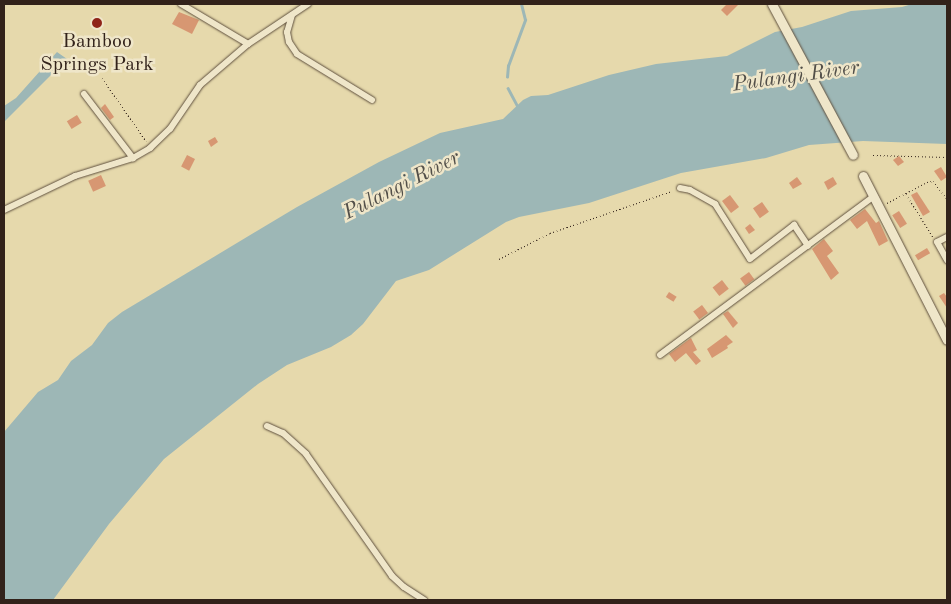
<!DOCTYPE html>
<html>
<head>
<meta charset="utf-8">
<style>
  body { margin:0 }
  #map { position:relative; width:951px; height:604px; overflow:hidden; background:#e6d9ac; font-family:"Old Standard TT",serif }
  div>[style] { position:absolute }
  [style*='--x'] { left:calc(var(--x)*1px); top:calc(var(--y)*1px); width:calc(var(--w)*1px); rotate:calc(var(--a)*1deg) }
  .water>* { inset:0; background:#9db7b6 }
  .stream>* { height:2.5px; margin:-1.25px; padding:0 1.25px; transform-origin:1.25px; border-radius:1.25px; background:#9db7b6 }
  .building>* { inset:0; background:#d79772; transform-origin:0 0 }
  .path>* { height:1px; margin-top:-0.5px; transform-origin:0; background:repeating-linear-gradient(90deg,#32221a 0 1px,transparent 0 3.5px) }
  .roads { filter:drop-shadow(0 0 1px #5f503e) drop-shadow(0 0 1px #5f503e) }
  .street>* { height:6px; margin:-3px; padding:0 3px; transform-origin:3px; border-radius:3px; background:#efe6c9 }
  .secondary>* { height:9px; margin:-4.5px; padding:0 4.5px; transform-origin:4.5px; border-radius:4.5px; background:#efe6c9 }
  .dots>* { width:14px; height:14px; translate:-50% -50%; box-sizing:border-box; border:2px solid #efe6c9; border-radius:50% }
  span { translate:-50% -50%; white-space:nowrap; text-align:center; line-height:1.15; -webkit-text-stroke:5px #efe6c9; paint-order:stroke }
  .poi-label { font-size:20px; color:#32221a }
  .water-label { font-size:21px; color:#524f49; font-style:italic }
  .frame { position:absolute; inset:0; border:5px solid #32221a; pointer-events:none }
</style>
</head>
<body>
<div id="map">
  <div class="water">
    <div style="clip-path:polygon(912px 4px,947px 4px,947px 144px,863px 141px,809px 145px,766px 158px,681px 173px,589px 203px,519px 217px,506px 222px,429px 270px,396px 281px,363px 324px,351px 335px,331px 347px,287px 365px,258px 384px,164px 459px,109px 524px,53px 600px,4px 600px,4px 432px,38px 392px,58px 380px,71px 361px,92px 345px,108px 323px,122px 312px,297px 207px,379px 162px,440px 133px,503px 119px,523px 100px,531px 96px,548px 95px,609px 75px,656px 64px,727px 56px,775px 32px,802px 27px,851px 11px,902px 7px)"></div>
    <div style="clip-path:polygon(57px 52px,67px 59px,4px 122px,4px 106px,16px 98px)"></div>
  </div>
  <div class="stream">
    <div style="--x:507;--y:77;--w:11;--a:-85"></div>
    <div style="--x:508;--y:66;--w:49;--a:-69.7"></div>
    <div style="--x:525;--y:20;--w:16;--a:-104"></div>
    <div style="--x:508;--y:88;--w:21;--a:62"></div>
  </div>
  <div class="building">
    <div style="clip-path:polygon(727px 4px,739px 4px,727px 16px,721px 10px)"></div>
    <div style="clip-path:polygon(179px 12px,199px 20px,192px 34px,172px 24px)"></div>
    <div style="clip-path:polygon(105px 104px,114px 117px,110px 120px,101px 108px)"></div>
    <div style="left:77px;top:115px;width:9px;height:12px;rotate:58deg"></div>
    <div style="clip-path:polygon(215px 137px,218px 142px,211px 147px,208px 141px)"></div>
    <div style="left:187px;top:155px;width:9px;height:13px;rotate:27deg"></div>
    <div style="clip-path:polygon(899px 156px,904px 162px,898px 166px,893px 160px)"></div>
    <div style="clip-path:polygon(941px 167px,947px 177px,941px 181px,934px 171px)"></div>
    <div style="left:101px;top:175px;width:12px;height:14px;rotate:66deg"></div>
    <div style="clip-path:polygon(797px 177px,802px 184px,793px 189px,789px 183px)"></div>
    <div style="clip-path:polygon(833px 177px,837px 184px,828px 190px,824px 182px)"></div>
    <div style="clip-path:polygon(917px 192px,930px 212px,923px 216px,911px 195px)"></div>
    <div style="left:730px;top:195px;width:15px;height:10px;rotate:53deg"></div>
    <div style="left:762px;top:202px;width:12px;height:11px;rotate:55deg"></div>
    <div style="clip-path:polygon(865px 209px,876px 223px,879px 221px,888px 241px,879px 246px,867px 221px,857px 229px,850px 220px)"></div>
    <div style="left:899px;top:211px;width:15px;height:8px;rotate:58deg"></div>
    <div style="clip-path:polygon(750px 224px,755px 230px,749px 234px,745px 228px)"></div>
    <div style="clip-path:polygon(824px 239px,833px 251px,827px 256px,839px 273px,831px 280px,812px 249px)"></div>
    <div style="left:927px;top:248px;width:6px;height:14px;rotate:59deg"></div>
    <div style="left:749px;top:272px;width:9px;height:11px;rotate:54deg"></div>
    <div style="left:722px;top:280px;width:11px;height:12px;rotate:52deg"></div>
    <div style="left:669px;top:292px;width:9px;height:6px;rotate:32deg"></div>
    <div style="clip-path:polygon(944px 293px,947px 297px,947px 308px,939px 296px)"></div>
    <div style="left:702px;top:305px;width:10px;height:11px;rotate:53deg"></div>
    <div style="clip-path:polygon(728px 311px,738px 323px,733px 328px,723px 314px)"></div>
    <div style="clip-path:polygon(726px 335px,733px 342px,727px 346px,728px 348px,712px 358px,707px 349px)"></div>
    <div style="clip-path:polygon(691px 338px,697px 350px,693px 352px,701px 361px,696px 365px,686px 353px,675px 362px,669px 354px)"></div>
  </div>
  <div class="path">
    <div style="--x:102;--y:78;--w:77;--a:55.1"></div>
    <div style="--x:873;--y:155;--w:74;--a:1.5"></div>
    <div style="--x:906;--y:194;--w:51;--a:57.9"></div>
    <div style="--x:887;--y:203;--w:45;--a:-27.7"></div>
    <div style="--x:927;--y:182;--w:6;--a:-9"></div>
    <div style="--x:933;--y:181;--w:23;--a:52"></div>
    <div style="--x:499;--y:259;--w:57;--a:-27"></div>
    <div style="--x:550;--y:233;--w:129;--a:-19"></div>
  </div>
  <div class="roads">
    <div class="street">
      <div style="--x:181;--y:4;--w:78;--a:30.8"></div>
      <div style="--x:292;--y:15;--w:18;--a:106"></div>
      <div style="--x:287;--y:32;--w:10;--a:79"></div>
      <div style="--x:289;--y:42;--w:14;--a:56"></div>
      <div style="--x:297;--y:54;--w:88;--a:31.5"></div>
      <div style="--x:84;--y:94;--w:81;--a:52.6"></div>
      <div style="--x:680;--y:188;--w:10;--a:11"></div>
      <div style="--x:690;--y:190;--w:29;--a:29"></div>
      <div style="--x:715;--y:204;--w:65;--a:57.5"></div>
      <div style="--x:750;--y:259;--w:56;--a:-37.7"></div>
      <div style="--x:794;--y:225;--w:25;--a:56"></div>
      <div style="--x:4;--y:210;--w:79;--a:-25.6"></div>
      <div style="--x:75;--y:176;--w:61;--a:-17.2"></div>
      <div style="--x:133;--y:158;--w:20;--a:-30"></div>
      <div style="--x:150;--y:148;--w:28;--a:-44"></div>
      <div style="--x:170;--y:129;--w:53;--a:-55.7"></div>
      <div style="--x:200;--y:85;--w:63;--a:-40.5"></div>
      <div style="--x:248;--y:44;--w:72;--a:-33.7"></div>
      <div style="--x:947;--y:237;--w:11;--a:153"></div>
      <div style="--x:937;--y:242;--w:21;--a:61"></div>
      <div style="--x:660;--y:355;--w:267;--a:-36.6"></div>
      <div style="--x:267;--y:426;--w:17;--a:24"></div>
      <div style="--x:283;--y:433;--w:31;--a:42"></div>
      <div style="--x:306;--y:454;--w:149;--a:54.8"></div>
      <div style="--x:392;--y:576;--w:16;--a:43"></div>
      <div style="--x:404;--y:587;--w:24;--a:33"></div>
    </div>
    <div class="secondary">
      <div style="--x:772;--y:4;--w:171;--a:61.8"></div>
      <div style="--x:863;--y:176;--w:184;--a:62.9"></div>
    </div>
  </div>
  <div class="dots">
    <div style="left:97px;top:23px;background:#8f2418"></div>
  </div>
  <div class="poi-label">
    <span style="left:97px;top:54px">Bamboo<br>Springs Park</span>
  </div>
  <div class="water-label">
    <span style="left:796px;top:77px;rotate:-8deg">Pulangi River</span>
    <span style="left:402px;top:186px;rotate:-27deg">Pulangi River</span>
  </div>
  <div class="frame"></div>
</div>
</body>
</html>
